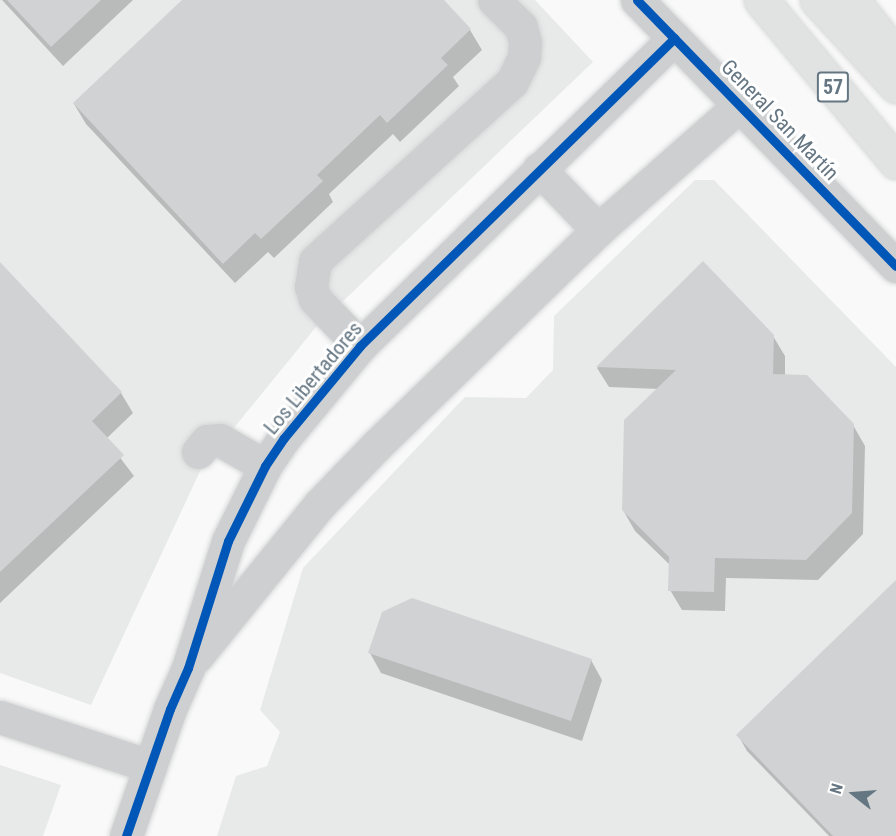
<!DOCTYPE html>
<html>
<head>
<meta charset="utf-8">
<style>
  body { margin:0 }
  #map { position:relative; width:896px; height:836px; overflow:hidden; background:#f9f9f9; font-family:"Roboto Condensed",sans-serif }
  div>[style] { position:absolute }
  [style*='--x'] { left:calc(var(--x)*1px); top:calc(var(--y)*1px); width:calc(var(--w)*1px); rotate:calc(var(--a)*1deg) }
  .built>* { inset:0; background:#e8e9e9 }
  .shadow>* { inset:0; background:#0003 }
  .building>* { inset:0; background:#d0d2d3 }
  .roads { filter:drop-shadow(0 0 2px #d5d6d6) drop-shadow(0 0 2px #d5d6d6) }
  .minor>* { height:33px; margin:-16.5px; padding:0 16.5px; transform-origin:16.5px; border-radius:16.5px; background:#cecfd0 }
  .highway>* { height:33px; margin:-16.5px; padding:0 16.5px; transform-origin:16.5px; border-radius:16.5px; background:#e1e2e2 }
  .cycleway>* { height:9px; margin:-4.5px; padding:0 4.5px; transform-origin:4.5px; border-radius:4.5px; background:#0057b8 }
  span { translate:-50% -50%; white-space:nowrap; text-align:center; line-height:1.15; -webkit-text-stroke:6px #fff; paint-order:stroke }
  .shield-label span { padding:2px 4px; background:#fff; border:2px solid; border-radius:4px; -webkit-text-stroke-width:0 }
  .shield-label { font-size:20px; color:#657683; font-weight:700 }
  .street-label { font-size:21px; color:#657683 }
  .north { position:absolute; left:824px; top:764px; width:60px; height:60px; -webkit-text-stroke:4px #fff; paint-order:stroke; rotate:287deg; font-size:16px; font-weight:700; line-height:24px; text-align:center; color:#657683 }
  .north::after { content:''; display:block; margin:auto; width:21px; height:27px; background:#657683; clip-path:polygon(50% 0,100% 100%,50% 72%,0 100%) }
</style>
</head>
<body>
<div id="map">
  <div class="built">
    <div style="clip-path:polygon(0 0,535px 0,593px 62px,316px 327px,202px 467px,91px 705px,0 673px)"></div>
    <div style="clip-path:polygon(695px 180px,714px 180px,896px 367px,896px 836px,217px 836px,236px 776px,267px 766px,280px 732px,260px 710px,303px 568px,465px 397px,526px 398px,553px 370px,554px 316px)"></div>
    <div style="clip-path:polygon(0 765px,61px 785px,43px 836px,0 836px)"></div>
  </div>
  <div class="shadow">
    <div style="clip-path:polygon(2px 0,133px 0,63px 66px)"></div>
    <div style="clip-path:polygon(184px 0,442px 0,470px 30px,482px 50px,453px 77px,459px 86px,400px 142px,393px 134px,329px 194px,333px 202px,274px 258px,268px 252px,235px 283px,86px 124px,74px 104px)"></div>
    <div style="clip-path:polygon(0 264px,121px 393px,133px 413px,106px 439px,134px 476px,0 603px)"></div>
    <div style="clip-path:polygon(703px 264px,773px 336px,785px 356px,785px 376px,853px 425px,865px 446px,863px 534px,818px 580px,726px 578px,725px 611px,682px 610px,670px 590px,671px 566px,635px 531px,623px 510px,659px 389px,609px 387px,597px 368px)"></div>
    <div style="clip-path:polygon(896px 589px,896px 836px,829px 836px,747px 751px,738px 735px)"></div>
    <div style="clip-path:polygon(370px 653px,591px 660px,602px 680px,582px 741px,381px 673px)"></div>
  </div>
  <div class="building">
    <div style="clip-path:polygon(7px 0,101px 0,51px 47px)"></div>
    <div style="clip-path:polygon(182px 0,444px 0,471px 29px,441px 58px,448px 65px,387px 123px,380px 115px,317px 175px,323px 181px,261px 239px,255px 233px,223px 264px,73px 103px)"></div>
    <div style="clip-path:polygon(703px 261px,774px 335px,773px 374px,807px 375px,854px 424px,852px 513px,806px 560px,715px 558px,714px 592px,668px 591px,669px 557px,622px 510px,624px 420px,676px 370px,596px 367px)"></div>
    <div style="clip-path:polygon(0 262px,122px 392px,92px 421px,124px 455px,0 572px)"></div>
    <div style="clip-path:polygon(896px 580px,896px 836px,833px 836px,736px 735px)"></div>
    <div style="clip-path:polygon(412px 598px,592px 659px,571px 721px,368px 653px,382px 612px)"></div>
  </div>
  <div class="roads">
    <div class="minor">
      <div style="--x:637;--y:0;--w:371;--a:45.8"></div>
      <div style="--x:539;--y:169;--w:85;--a:46"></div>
      <div style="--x:360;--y:346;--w:65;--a:-133.8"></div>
      <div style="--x:315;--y:299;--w:13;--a:-108"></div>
      <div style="--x:311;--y:287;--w:26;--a:-81"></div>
      <div style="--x:315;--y:261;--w:266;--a:-42.3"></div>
      <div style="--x:512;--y:82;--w:28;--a:-64"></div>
      <div style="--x:524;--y:57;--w:15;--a:-86"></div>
      <div style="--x:525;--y:42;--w:16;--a:-105"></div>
      <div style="--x:521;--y:27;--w:38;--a:-135"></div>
      <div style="--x:198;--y:452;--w:14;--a:-51"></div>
      <div style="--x:207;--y:441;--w:13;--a:-4"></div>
      <div style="--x:220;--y:440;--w:52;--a:30"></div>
      <div style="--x:196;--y:657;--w:197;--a:-51"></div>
      <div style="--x:320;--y:504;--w:83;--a:-46"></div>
      <div style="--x:378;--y:444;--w:307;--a:-44.2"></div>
      <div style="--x:598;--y:230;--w:189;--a:-41.4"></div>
      <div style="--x:0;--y:717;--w:158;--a:18.1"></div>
      <div style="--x:126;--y:836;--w:134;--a:-70.9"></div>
      <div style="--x:170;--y:709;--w:45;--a:-66.3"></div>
      <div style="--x:188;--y:668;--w:133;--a:-72.5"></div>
      <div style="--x:228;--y:541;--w:84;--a:-63.7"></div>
      <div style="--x:265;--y:466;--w:34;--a:-56"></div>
      <div style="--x:284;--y:438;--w:119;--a:-50.4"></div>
      <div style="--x:360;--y:346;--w:440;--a:-44.4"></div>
    </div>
    <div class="highway">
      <div style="--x:761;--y:0;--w:211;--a:50.2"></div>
      <div style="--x:817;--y:0;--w:117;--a:47.4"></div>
      <div style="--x:852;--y:0;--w:71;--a:51.8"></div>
    </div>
  </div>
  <div class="cycleway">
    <div style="--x:637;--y:0;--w:371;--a:45.8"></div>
    <div style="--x:126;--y:836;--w:134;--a:-70.9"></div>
    <div style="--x:170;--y:709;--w:45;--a:-66.3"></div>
    <div style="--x:188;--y:668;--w:133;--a:-72.5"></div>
    <div style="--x:228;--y:541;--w:84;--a:-63.7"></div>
    <div style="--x:265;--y:466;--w:34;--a:-56"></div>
    <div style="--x:284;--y:438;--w:119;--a:-50.4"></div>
    <div style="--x:360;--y:346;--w:440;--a:-44.4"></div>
  </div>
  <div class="shield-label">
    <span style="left:833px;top:87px">57</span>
  </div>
  <div class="street-label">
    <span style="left:780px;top:120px;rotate:46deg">General San Martín</span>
    <span style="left:313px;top:378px;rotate:-50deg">Los Libertadores</span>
  </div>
  <div class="north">N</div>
</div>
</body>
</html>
